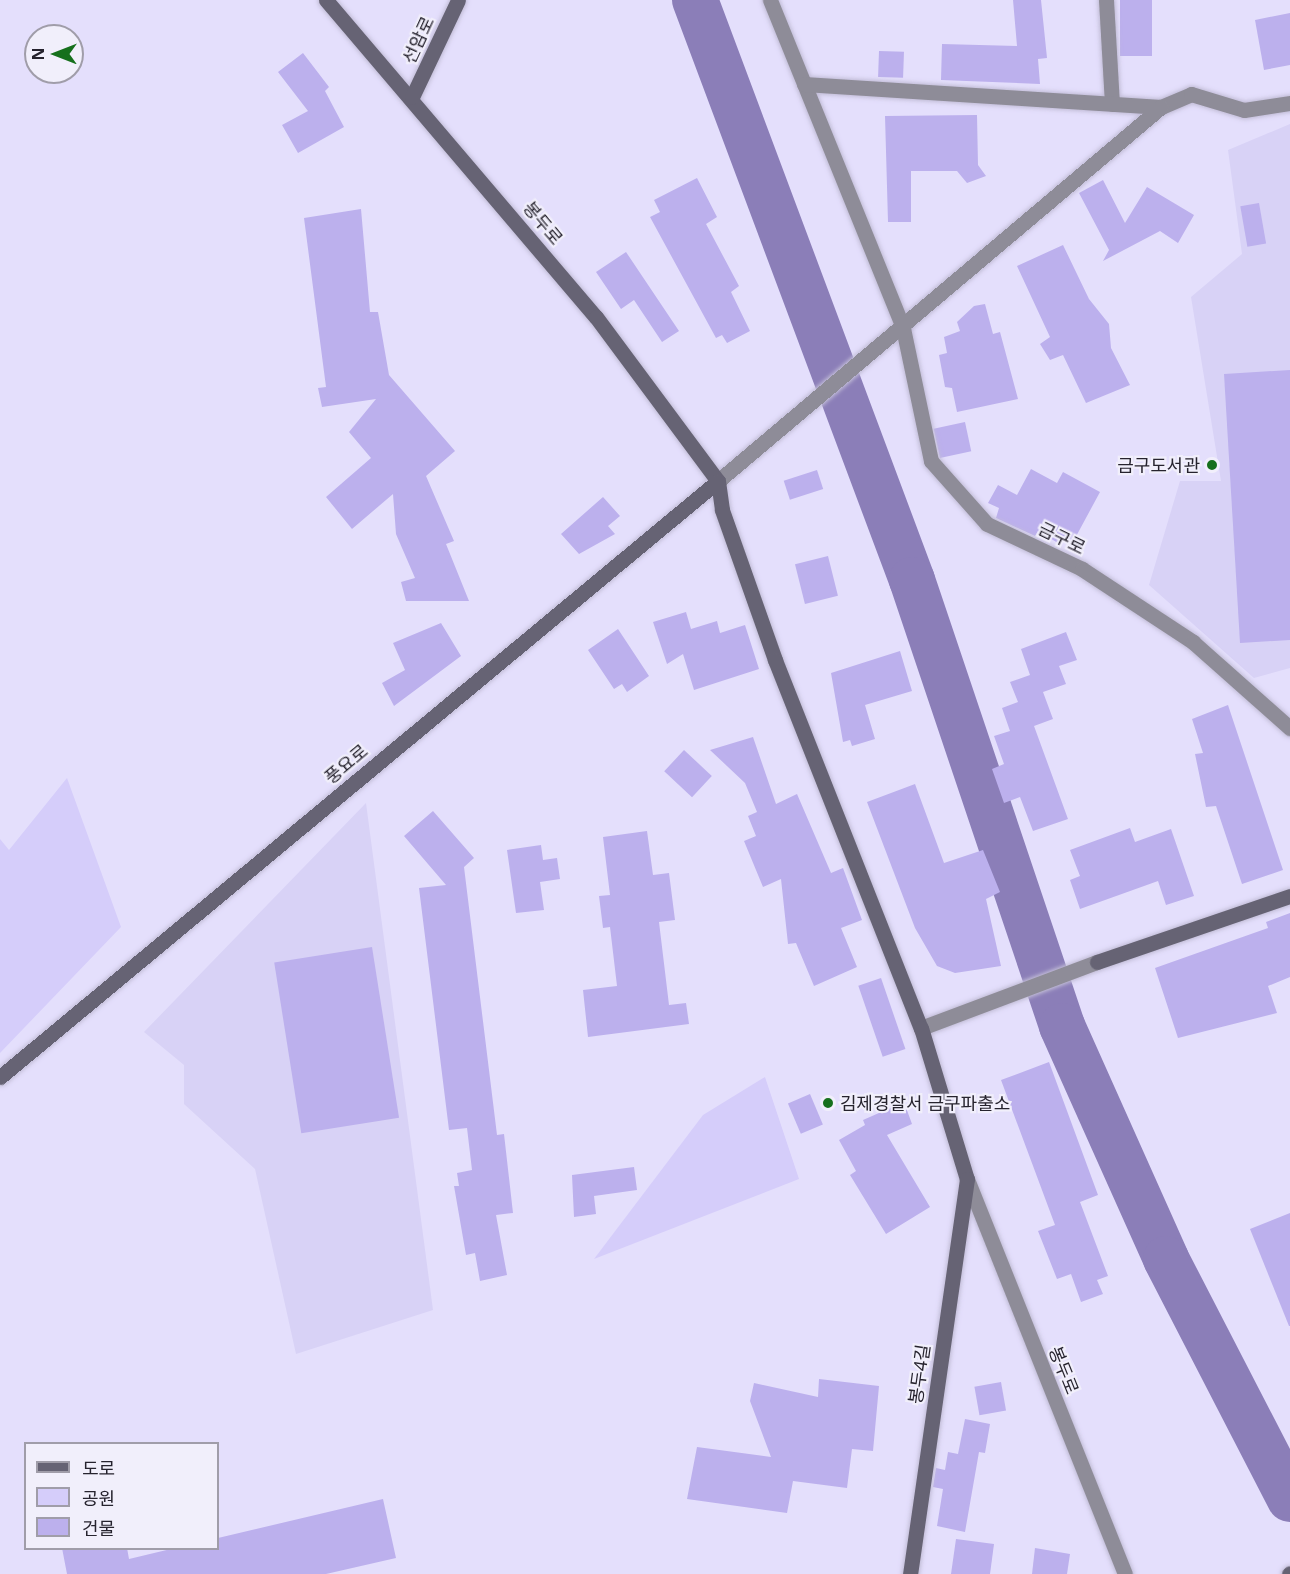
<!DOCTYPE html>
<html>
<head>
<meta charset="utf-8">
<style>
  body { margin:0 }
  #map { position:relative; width:1290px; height:1574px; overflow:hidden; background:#e4dffc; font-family:"Noto Sans","Noto Sans KR",sans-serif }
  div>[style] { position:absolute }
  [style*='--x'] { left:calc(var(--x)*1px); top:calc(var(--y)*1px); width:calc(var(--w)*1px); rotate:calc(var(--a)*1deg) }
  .built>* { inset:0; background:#d8d2f6 }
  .green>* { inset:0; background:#d5cdfa }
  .river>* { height:46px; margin:-23px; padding:0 23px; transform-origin:23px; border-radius:23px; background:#8b7eb8 }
  .building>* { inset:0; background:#bcb0ed; transform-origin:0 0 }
  .roads { filter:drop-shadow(0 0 2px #c2bdd7) drop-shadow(0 0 2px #c2bdd7) }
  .street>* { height:15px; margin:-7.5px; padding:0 7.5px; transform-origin:7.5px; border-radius:7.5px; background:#8e8c98 }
  .secondary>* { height:15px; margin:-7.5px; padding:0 7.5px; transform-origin:7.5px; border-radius:7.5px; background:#666374 }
  .dots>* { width:16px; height:16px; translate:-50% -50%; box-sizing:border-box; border:3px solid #f1effb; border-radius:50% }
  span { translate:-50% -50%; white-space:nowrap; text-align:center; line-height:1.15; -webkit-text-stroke:4.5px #f1effb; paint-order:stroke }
  .street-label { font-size:18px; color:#26232e }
  .poi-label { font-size:18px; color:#26232e }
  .right { translate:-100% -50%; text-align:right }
  .left { translate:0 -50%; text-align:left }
  .legend { position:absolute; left:24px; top:1442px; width:195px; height:108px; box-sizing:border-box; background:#f1effb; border:2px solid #a09da9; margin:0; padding:8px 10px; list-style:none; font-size:18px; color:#26232e }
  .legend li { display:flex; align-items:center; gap:12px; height:30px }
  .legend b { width:30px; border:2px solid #a09da9 }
  .north { position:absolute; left:24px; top:24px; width:60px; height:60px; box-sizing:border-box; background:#f1effb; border:2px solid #a09da9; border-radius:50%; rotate:270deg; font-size:16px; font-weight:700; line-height:24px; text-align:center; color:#26232e }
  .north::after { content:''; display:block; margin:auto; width:21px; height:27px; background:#16701c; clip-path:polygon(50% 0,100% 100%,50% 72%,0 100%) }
</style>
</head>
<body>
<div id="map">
  <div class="built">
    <div style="clip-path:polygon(1290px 124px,1290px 668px,1254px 678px,1149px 585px,1180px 481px,1221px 481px,1191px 297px,1242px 254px,1228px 150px)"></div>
    <div style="clip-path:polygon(366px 803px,433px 1310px,296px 1354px,255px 1169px,184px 1104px,184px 1065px,144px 1032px)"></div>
  </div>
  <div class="green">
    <div style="clip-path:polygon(67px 778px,121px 927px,0 1053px,0 839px,9px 850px)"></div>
    <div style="clip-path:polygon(765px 1077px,799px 1179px,594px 1259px,703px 1115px)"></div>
  </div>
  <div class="river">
    <div style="--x:695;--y:0;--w:619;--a:69.49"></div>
    <div style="--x:912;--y:580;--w:471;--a:71.4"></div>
    <div style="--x:1062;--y:1026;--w:255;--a:65.9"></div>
    <div style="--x:1166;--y:1259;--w:270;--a:62.7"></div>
  </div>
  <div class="building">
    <div style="clip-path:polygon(1013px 0,1041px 0,1047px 58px,1038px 59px,1040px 84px,941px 80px,942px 44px,1017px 46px)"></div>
    <div style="left:1120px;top:0;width:32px;height:56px"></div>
    <div style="clip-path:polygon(1290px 13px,1290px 65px,1264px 70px,1255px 20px)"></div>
    <div style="left:879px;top:51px;width:25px;height:26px;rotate:2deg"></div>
    <div style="clip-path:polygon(303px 53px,329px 87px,325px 91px,344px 127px,298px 153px,282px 125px,308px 111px,278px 72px)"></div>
    <div style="clip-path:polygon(977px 115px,978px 165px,986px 176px,967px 183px,957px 171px,911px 171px,911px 222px,888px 222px,885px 116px)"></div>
    <div style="clip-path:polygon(697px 178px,717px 217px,706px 224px,739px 286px,731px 292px,750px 331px,727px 343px,722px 335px,716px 338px,650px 217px,660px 212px,654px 200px)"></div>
    <div style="clip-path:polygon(1103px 180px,1125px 223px,1147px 187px,1194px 215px,1178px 243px,1160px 231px,1103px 261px,1109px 250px,1079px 193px)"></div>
    <div style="left:1259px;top:203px;width:41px;height:19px;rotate:80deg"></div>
    <div style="clip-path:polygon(361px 209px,370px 312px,378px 312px,389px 375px,455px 451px,426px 476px,454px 541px,446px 544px,469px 601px,406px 601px,401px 582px,415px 578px,396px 534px,393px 494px,352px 529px,326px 497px,371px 458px,349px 432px,376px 399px,322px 407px,318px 388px,326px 387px,304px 218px)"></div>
    <div style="clip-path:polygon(1063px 245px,1089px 299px,1109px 324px,1111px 348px,1130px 385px,1086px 403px,1063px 355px,1050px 360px,1040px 344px,1050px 337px,1017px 266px)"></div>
    <div style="clip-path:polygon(626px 252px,679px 331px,662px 342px,634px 300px,621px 309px,596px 272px)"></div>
    <div style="clip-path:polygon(985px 304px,993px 334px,1000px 332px,1018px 399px,957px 412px,952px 388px,945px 387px,939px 355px,947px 353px,944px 337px,960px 331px,957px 322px,974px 306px)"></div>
    <div style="clip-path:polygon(1290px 370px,1290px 640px,1240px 643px,1224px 374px)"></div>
    <div style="left:965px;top:422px;width:30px;height:32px;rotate:78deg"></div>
    <div style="clip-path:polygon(1031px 469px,1057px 483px,1063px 472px,1100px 492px,1073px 542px,1065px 537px,1058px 543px,1038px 531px,1035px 536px,996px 518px,999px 508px,988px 503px,998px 485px,1017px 495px)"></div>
    <div style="left:817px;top:470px;width:20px;height:35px;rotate:72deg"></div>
    <div style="clip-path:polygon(603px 497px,620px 516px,608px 526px,615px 534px,579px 554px,561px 534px)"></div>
    <div style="left:828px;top:556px;width:41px;height:34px;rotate:76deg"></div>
    <div style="clip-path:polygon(686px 612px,691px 629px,717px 621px,720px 633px,745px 625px,759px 669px,694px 690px,683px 654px,667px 664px,653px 622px)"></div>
    <div style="clip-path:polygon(441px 623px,461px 656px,394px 706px,382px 683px,405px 670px,393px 643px)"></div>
    <div style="clip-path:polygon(618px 629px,649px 676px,627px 692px,622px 684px,614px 689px,588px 650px)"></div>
    <div style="clip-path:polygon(1066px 632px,1077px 660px,1059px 666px,1066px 684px,1043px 692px,1053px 719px,1034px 726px,1068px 819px,1033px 831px,1020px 797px,1004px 803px,992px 769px,1004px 764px,994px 736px,1010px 731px,1002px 708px,1018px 702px,1010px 682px,1030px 675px,1021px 649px)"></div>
    <div style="clip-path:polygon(900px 651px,912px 691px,865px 705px,875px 739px,852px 746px,850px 740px,843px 742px,831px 673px)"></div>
    <div style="clip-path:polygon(1228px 705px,1283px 870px,1242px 884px,1216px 806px,1206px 807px,1195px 754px,1203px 753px,1192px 719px)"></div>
    <div style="clip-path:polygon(753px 737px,776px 804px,797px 794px,831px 873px,843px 868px,862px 920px,841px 928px,857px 967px,814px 986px,796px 943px,788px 944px,781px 879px,763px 887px,744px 841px,756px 836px,748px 816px,757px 812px,745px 783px,710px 750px)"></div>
    <div style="left:684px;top:750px;width:38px;height:29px;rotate:43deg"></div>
    <div style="clip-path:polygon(915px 784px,944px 863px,983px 850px,1000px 892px,986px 899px,1001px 966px,955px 973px,937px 966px,915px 928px,867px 802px)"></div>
    <div style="clip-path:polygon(433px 811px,474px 858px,464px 867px,497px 1135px,504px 1134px,513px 1213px,496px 1215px,507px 1275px,480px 1281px,475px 1253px,466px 1255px,454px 1186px,459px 1186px,457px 1173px,472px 1170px,467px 1128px,449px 1130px,419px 888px,446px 885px,404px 836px)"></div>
    <div style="clip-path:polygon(1130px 828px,1135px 842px,1171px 829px,1194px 896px,1166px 905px,1158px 881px,1080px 909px,1070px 880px,1080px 876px,1070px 850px)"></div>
    <div style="clip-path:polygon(647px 831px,653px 875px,669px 873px,675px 920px,659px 922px,669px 1005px,686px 1003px,689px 1024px,588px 1037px,583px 990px,617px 986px,610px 927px,603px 928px,599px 896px,610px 895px,603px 837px)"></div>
    <div style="clip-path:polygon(541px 845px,543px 860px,557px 858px,560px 879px,540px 882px,544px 910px,516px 913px,507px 850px)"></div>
    <div style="clip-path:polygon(1290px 913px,1290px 977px,1268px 986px,1277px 1013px,1178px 1038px,1155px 968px,1268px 928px,1266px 922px)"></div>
    <div style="left:372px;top:947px;width:173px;height:99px;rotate:81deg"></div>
    <div style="left:881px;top:978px;width:75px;height:24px;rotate:71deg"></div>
    <div style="clip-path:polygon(1049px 1062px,1098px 1195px,1080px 1202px,1108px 1276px,1097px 1280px,1103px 1294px,1081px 1302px,1071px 1274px,1057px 1279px,1038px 1231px,1055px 1225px,1001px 1080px)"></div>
    <div style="left:810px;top:1094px;width:33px;height:24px;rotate:67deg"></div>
    <div style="clip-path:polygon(904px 1102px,912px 1124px,887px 1135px,930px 1207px,886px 1234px,850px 1175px,856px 1171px,839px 1140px,865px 1125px,863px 1120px)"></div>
    <div style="clip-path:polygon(634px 1167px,637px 1190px,594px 1196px,596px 1214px,574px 1217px,572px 1175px)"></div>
    <div style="clip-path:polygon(1290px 1213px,1290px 1326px,1289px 1326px,1250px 1229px)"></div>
    <div style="clip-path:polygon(819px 1379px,879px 1386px,873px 1451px,852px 1449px,847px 1488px,793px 1481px,787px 1513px,687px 1499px,697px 1447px,771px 1457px,750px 1401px,754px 1383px,818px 1397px)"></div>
    <div style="left:1001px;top:1382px;width:29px;height:27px;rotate:80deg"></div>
    <div style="clip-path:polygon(965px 1419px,990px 1424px,985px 1453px,979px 1452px,965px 1532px,937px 1526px,943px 1489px,933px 1487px,936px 1468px,945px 1470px,948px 1452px,958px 1454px)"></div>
    <div style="clip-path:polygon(383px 1499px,396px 1558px,326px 1574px,67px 1574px,62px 1548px,127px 1548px,129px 1559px,175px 1548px,218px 1548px,218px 1538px)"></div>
    <div style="clip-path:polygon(956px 1539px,994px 1544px,990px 1574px,951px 1574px)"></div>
    <div style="clip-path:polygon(1035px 1548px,1070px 1554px,1067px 1574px,1032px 1574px)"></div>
  </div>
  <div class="roads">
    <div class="street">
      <div style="--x:770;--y:0;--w:354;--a:67.9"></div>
      <div style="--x:903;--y:328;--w:136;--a:78.1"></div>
      <div style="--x:931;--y:461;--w:84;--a:48.4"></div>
      <div style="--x:987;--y:524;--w:105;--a:25.3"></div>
      <div style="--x:1082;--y:569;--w:133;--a:33.3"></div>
      <div style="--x:1193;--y:642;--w:130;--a:41.6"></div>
      <div style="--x:1106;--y:0;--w:104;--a:86.7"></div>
      <div style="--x:804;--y:84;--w:358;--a:3.7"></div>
      <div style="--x:1161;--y:107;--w:33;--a:-23"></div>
      <div style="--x:1191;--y:94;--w:55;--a:16.8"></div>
      <div style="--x:1244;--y:110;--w:47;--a:-8.7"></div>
      <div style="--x:718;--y:481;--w:580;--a:-40.17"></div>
      <div style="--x:921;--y:1028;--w:188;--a:-20.6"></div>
      <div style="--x:967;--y:1179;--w:425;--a:68.2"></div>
    </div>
    <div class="secondary">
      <div style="--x:326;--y:0;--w:416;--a:49.6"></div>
      <div style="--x:596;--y:317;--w:204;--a:53.4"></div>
      <div style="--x:718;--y:481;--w:29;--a:82"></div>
      <div style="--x:722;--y:510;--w:159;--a:70.5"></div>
      <div style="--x:775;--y:660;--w:396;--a:68.4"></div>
      <div style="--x:921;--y:1028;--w:158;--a:73.1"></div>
      <div style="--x:967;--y:1179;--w:399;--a:98.2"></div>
      <div style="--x:412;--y:97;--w:107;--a:-64.6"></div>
      <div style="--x:1097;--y:962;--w:204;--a:-18.9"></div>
      <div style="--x:0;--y:1077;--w:933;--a:-39.7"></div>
      <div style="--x:1289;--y:1574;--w:1;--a:-45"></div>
    </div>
  </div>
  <div class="dots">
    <div style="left:1212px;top:465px;background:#16701c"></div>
    <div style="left:828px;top:1103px;background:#16701c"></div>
  </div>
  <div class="street-label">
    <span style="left:418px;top:40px;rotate:-65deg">선암로</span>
    <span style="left:543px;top:223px;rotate:50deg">봉두로</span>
    <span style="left:1062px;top:538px;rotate:26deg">금구로</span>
    <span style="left:346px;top:764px;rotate:-40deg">풍요로</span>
    <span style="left:1064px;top:1370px;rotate:68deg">봉두로</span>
    <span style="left:919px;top:1374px;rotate:-82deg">봉두4길</span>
  </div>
  <div class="poi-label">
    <span class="right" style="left:1200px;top:465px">금구도서관</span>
    <span class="left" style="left:840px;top:1103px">김제경찰서 금구파출소</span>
  </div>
  <ul class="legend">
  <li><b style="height:8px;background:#666374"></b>도로</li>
  <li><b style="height:16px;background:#d5cdfa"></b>공원</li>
  <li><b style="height:16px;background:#bcb0ed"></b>건물</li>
  </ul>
  <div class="north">N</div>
</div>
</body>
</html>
